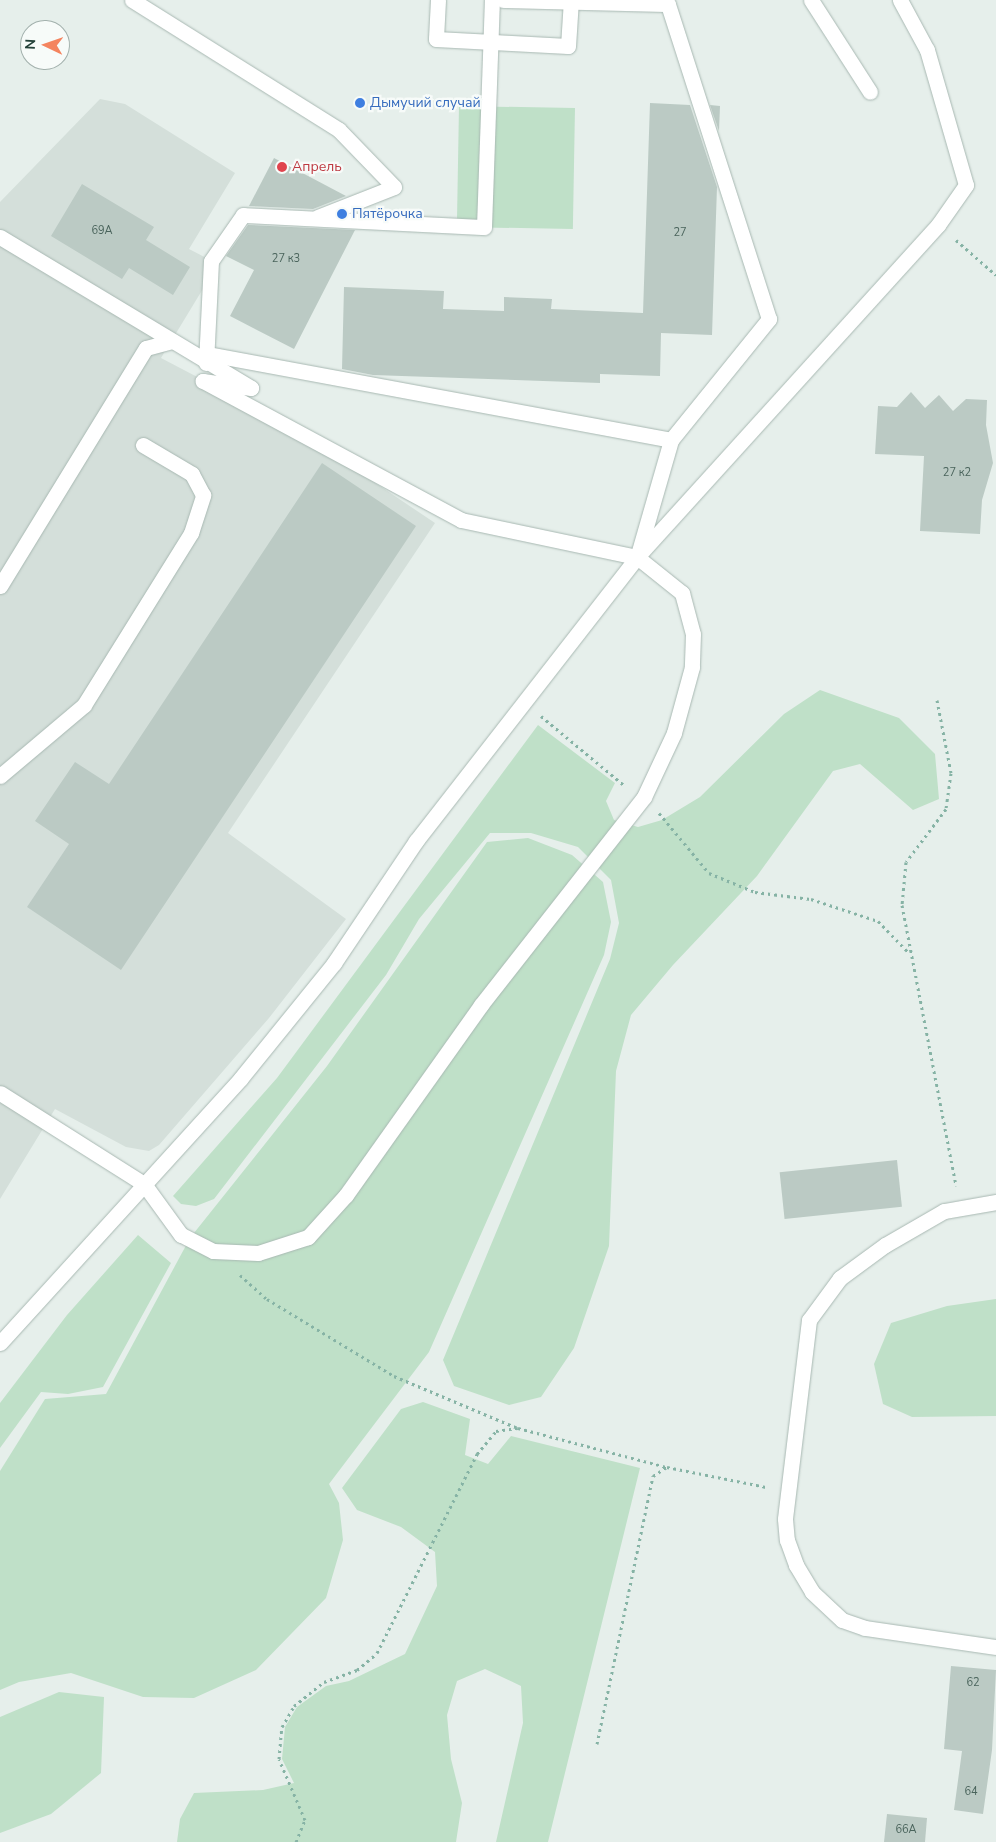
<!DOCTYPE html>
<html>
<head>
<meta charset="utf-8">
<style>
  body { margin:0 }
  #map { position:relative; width:996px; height:1842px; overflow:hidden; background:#e6efeb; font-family:"Nunito Sans",sans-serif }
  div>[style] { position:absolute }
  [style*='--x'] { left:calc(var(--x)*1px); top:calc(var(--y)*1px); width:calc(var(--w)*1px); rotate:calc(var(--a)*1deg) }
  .built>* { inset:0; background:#d4dfda }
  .green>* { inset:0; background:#bfe0c8; transform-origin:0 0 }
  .building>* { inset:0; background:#bbcac4; transform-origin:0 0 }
  .path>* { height:3px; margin-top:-1.5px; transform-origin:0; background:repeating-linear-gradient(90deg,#86b3a5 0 2.5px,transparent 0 6.5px) }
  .roads { filter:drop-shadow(0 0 1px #a8b8b2) drop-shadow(0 0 1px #a8b8b2) }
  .lane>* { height:15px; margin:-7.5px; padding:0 7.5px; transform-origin:7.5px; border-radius:7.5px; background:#fff }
  .dots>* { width:14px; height:14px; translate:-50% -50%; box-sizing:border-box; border:2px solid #f7fbf9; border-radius:50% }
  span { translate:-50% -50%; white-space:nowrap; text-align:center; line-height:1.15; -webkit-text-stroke:4.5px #f7fbf9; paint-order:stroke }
  .number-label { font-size:11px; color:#4a645c }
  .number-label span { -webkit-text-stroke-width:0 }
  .shop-label { font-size:14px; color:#366cbe }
  .left { translate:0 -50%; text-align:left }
  .health-label { font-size:14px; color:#be3a42 }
  .north { position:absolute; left:20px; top:20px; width:50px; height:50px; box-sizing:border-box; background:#f7fbf9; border:1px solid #a3b1ad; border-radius:50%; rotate:273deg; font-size:14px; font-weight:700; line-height:20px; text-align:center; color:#24423a }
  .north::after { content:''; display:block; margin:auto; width:18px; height:22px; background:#f4845f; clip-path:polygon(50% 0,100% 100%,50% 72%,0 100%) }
</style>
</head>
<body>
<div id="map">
  <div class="built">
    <div style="clip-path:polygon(100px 99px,125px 104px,235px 173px,189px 249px,218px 264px,161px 358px,289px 425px,435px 523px,228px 833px,346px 919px,269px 1018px,159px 1145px,149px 1151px,126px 1147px,55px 1109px,0 1199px,0 202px)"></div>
  </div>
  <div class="green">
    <div style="left:459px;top:106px;width:116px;height:121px;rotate:1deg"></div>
    <div style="clip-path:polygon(820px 690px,899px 718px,935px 754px,939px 799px,913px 810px,860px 764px,833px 771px,757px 876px,673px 965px,631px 1015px,616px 1071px,609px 1246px,574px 1348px,541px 1397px,509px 1405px,454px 1386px,443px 1360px,610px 959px,619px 923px,611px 880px,578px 847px,531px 833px,490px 833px,419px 919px,386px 975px,214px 1199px,196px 1206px,181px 1204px,173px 1196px,277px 1078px,538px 725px,615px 783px,606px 801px,614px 820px,638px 827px,662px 820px,700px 797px,784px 714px)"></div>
    <div style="clip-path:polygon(528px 838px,572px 855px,603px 882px,611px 922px,604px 955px,429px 1352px,329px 1484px,339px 1503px,343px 1540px,326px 1598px,256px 1670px,194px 1698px,143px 1697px,71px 1673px,19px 1682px,0 1690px,0 1471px,45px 1399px,106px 1394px,190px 1238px,327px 1066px,487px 842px)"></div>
    <div style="clip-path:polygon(138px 1235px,171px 1263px,103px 1387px,68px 1394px,41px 1392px,0 1448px,0 1403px,67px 1315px)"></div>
    <div style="clip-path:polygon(996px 1299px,996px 1416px,912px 1417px,883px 1404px,874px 1364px,891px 1323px,947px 1306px)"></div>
    <div style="clip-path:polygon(423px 1402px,470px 1419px,465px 1455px,488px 1464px,511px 1436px,640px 1468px,548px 1842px,496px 1842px,523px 1723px,521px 1686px,485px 1669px,457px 1681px,447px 1715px,451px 1759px,462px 1803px,456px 1842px,177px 1842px,180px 1819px,194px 1793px,263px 1790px,294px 1783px,282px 1759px,285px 1727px,297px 1707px,326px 1686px,349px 1681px,405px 1654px,437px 1586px,435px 1552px,401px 1527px,357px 1510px,342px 1488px,401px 1409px)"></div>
    <div style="clip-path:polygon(59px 1692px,104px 1697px,101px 1773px,51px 1814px,0 1833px,0 1717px)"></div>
  </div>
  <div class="building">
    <div style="clip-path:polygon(650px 103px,690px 105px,717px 187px,712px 335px,661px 333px,660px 376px,600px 374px,600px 383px,373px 375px,342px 369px,344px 287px,444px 291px,443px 309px,504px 311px,504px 297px,552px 299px,551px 309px,643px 313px)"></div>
    <div style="clip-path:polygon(710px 105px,720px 106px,719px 131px)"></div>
    <div style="clip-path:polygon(274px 158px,346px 196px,313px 209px,249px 206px)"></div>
    <div style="clip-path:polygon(82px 184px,154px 227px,146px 240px,190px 267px,173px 295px,129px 268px,122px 279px,51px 236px)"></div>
    <div style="clip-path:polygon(248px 225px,355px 230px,294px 349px,230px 316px,254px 270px,226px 256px)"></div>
    <div style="clip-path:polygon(911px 392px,925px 408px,939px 395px,953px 411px,966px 399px,987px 400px,986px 425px,993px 463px,982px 500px,980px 534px,920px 531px,924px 456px,875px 454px,878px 406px,897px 407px)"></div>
    <div style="clip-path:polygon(322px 463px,416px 526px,121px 970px,27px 907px,69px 844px,35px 821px,75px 762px,109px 784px)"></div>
    <div style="left:897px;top:1160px;width:47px;height:118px;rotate:84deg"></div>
    <div style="clip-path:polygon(951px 1666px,996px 1670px,992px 1750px,983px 1814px,954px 1810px,962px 1751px,944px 1749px)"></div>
    <div style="clip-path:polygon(887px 1814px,927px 1818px,925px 1842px,884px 1842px)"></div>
  </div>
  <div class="path">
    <div style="--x:956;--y:240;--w:53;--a:41.2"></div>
    <div style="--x:937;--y:700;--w:74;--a:79.1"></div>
    <div style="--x:951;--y:773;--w:36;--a:98"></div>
    <div style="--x:946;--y:809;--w:66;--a:127"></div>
    <div style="--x:906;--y:862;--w:43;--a:95.3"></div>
    <div style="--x:902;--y:905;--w:286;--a:79.1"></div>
    <div style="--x:541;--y:716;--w:109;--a:39.8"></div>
    <div style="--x:659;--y:813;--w:78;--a:50.2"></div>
    <div style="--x:709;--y:873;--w:50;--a:22.4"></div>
    <div style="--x:755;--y:892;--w:56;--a:7.1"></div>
    <div style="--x:811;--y:899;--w:71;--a:18.2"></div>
    <div style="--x:878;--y:921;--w:45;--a:45.9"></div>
    <div style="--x:240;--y:1275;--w:36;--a:42"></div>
    <div style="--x:267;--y:1299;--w:149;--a:31.2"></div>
    <div style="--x:394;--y:1376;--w:134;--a:22.8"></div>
    <div style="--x:597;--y:1744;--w:274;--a:-78.2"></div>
    <div style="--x:653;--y:1476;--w:17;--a:-33"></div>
    <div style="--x:667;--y:1467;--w:101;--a:11.4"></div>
    <div style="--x:296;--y:1842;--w:24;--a:-68"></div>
    <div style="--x:305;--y:1820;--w:66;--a:-113.1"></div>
    <div style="--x:279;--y:1759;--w:32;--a:-85"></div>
    <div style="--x:282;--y:1727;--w:24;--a:-60"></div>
    <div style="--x:294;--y:1706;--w:38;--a:-39"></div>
    <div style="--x:324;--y:1682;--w:35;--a:-20"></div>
    <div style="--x:357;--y:1670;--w:26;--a:-40"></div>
    <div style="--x:377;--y:1653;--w:223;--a:-63.3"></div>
    <div style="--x:477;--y:1454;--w:30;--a:-50"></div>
    <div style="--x:496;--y:1431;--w:22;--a:-8"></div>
    <div style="--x:518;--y:1428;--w:154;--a:14.7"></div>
  </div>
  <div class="roads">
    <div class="lane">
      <div style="--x:132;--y:0;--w:244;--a:32.1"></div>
      <div style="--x:339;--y:130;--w:79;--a:46"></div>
      <div style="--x:394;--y:187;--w:82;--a:158.5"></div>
      <div style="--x:438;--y:0;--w:39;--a:93"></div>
      <div style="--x:436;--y:39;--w:132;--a:3"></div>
      <div style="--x:568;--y:46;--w:46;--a:-86.3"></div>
      <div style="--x:811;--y:0;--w:109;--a:57.3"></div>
      <div style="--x:0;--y:237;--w:293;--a:31"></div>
      <div style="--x:251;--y:388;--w:49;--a:-171.7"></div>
      <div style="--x:203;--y:381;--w:293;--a:28.3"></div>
      <div style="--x:461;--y:520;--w:180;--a:11.9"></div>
      <div style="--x:637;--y:557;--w:58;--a:38.7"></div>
      <div style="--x:682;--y:593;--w:42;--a:75"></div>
      <div style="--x:693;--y:634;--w:33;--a:92"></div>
      <div style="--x:692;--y:667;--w:68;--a:105.3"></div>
      <div style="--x:674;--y:733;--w:71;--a:115.1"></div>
      <div style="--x:644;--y:797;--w:264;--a:128.1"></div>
      <div style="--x:481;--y:1005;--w:233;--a:125.4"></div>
      <div style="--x:346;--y:1195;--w:57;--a:132.1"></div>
      <div style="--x:308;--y:1237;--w:52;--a:162.3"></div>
      <div style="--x:258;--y:1253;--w:45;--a:-177.5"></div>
      <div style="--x:213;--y:1251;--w:36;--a:-153"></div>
      <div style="--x:181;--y:1235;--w:63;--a:-126"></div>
      <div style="--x:144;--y:1184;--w:170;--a:-147.7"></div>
      <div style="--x:208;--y:354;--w:471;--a:10.5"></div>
      <div style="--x:671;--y:440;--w:156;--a:-51"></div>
      <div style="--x:769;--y:319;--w:331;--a:-107.8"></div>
      <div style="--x:668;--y:4;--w:165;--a:-178.6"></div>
      <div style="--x:206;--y:363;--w:102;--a:-87.2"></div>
      <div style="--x:211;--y:261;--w:56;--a:-55.2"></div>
      <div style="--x:243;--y:215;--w:241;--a:2.9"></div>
      <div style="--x:484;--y:227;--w:227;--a:-88"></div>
      <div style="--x:639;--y:551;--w:116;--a:-73.9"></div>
      <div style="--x:0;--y:586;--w:279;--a:-58.5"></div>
      <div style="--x:146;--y:348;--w:27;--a:-15"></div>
      <div style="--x:0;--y:776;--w:110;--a:-40.2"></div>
      <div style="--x:84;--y:705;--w:203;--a:-58.1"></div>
      <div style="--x:191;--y:533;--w:40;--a:-72"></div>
      <div style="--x:203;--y:495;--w:24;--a:-118"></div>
      <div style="--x:192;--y:474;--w:57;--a:-149.4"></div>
      <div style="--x:996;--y:1202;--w:53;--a:170.2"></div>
      <div style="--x:944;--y:1211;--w:68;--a:150"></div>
      <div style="--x:885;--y:1245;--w:56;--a:143.7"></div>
      <div style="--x:840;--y:1278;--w:52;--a:126.4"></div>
      <div style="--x:809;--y:1320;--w:200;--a:96.9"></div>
      <div style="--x:785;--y:1519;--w:21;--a:85"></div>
      <div style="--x:787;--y:1540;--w:27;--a:70"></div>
      <div style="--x:796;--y:1565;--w:31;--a:59"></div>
      <div style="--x:812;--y:1592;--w:41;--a:43"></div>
      <div style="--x:842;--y:1620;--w:24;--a:19"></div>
      <div style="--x:865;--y:1628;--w:132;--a:8.3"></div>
      <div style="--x:0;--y:1343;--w:358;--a:-47.7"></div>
      <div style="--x:241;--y:1078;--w:148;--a:-51"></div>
      <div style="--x:334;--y:963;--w:147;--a:-56.1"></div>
      <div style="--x:416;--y:841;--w:360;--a:-52.1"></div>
      <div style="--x:637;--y:557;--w:448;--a:-47.8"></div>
      <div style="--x:938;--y:225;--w:49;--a:-55"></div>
      <div style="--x:966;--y:185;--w:141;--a:-106.1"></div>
      <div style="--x:927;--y:50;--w:57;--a:-118.4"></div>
    </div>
  </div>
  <div class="dots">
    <div style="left:360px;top:103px;background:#3f7fe0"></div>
    <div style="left:282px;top:167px;background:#e0444e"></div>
    <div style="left:342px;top:214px;background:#3f7fe0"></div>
  </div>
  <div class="number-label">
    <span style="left:102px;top:231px">69А</span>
    <span style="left:680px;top:233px">27</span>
    <span style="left:286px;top:259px">27 к3</span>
    <span style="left:957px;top:473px">27 к2</span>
    <span style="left:973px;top:1683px">62</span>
    <span style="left:971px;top:1792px">64</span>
    <span style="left:906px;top:1830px">66А</span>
  </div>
  <div class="shop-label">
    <span class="left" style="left:370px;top:103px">Дымучий случай</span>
    <span class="left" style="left:352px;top:214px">Пятёрочка</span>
  </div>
  <div class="health-label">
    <span class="left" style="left:292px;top:167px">Апрель</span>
  </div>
  <div class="north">N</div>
</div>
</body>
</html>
